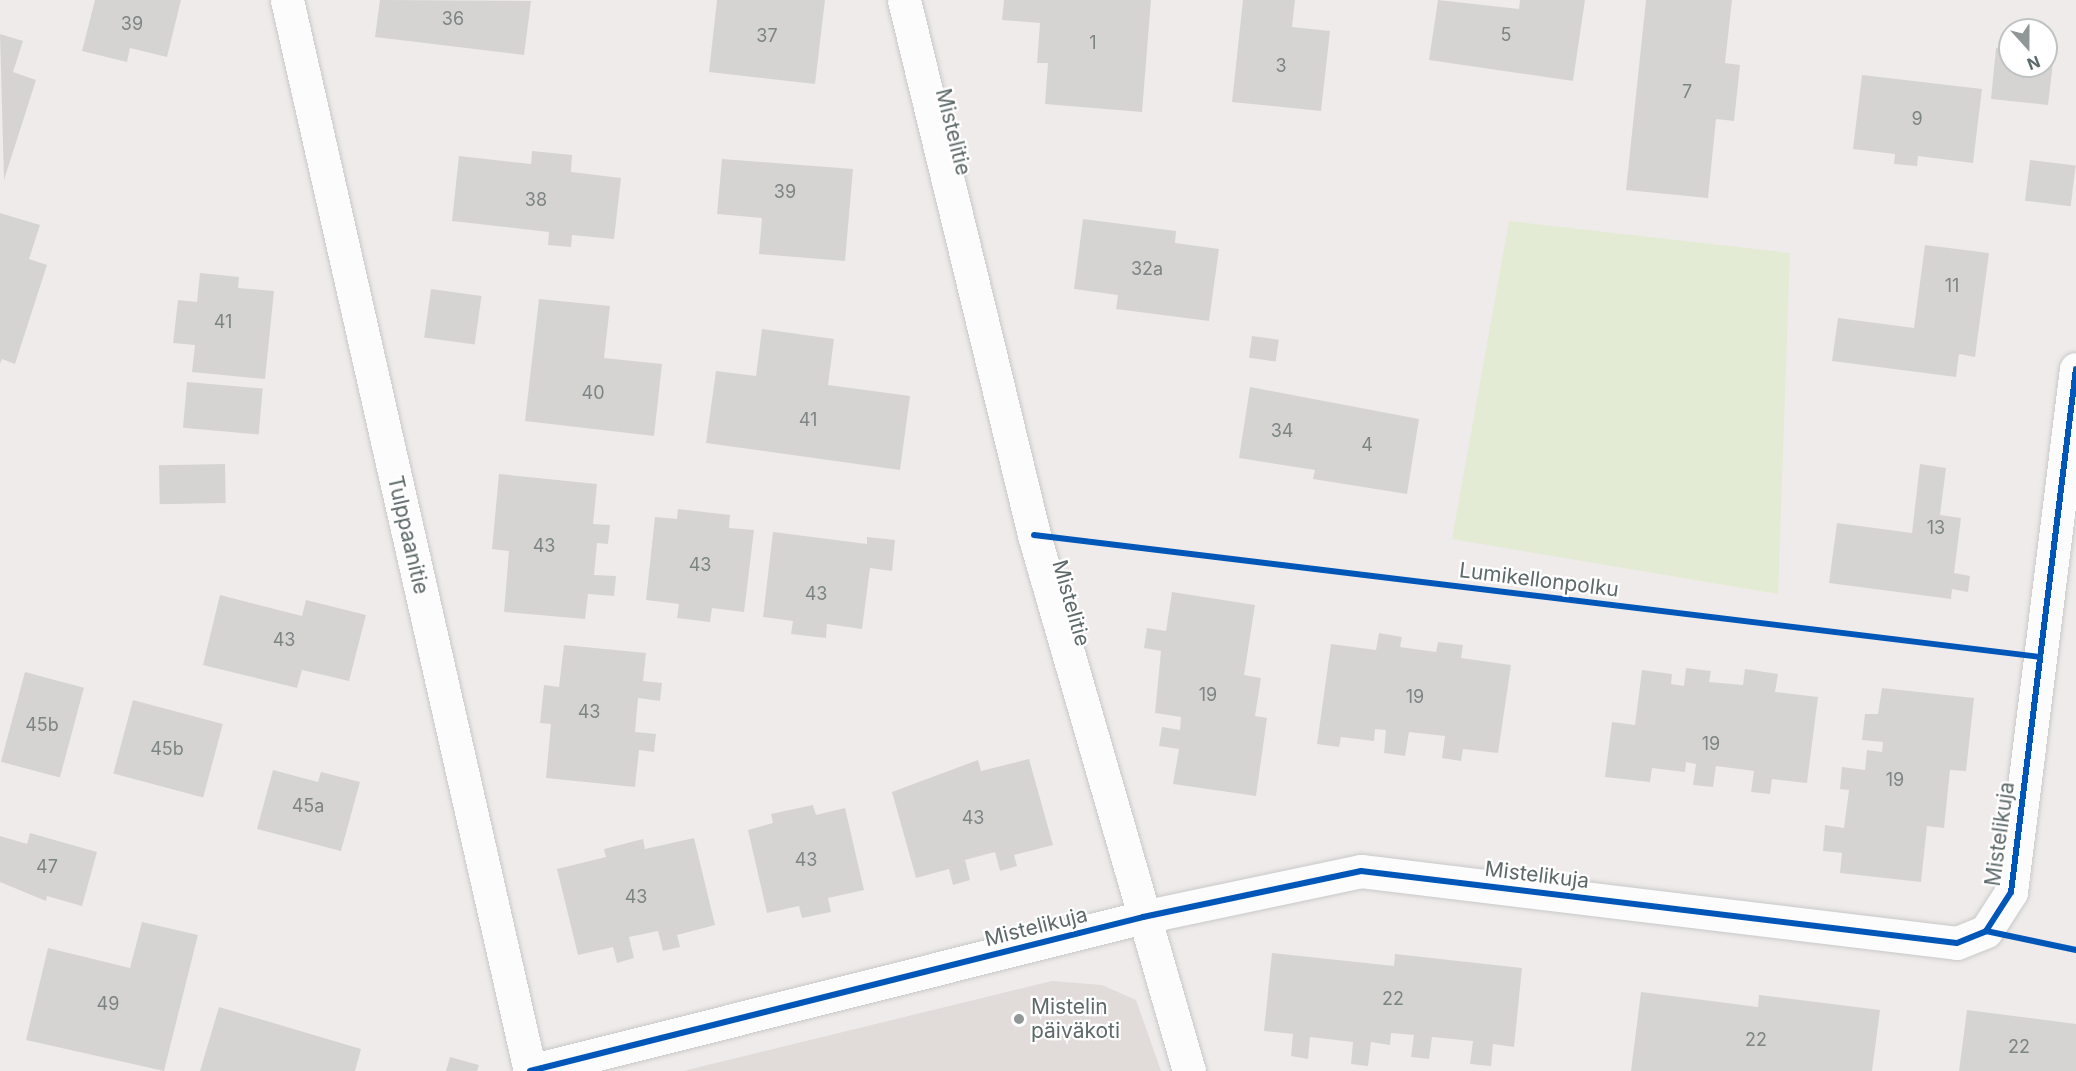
<!DOCTYPE html>
<html>
<head>
<meta charset="utf-8">
<style>
  body { margin:0 }
  #map { position:relative; width:2076px; height:1071px; overflow:hidden; background:#efebea; font-family:Inter,sans-serif }
  div>[style] { position:absolute }
  [style*='--x'] { left:calc(var(--x)*1px); top:calc(var(--y)*1px); width:calc(var(--w)*1px); rotate:calc(var(--a)*1deg) }
  .education>* { inset:0; background:#e1dbd9 }
  .green>* { inset:0; background:#e3ebd4 }
  .building>* { inset:0; background:#d6d4d3; transform-origin:0 0 }
  .roads { filter:drop-shadow(0 0 2px #c9c9c9) drop-shadow(0 0 2px #c9c9c9) }
  .minor>* { height:33px; margin:-16.5px; padding:0 16.5px; transform-origin:16.5px; border-radius:16.5px; background:#fdfcfc }
  .cycleway>* { height:6px; margin:-3px; padding:0 3px; transform-origin:3px; border-radius:3px; background:#0057b8 }
  .dots>* { width:16px; height:16px; translate:-50% -50%; box-sizing:border-box; border:3px solid #fff; border-radius:50% }
  span { translate:-50% -50%; white-space:nowrap; text-align:center; line-height:1.15; -webkit-text-stroke:4.5px #fff; paint-order:stroke }
  .number-label { font-size:18px; color:#7d8584 }
  .number-label span { -webkit-text-stroke-width:0 }
  .street-label { font-size:21px; color:#5e6969 }
  .poi-label { font-size:21px; color:#5e6969 }
  .left { translate:0 -50%; text-align:left }
  .north { position:absolute; left:1998px; top:18px; width:60px; height:60px; box-sizing:border-box; background:#fff; border:2px solid #bfc3c3; border-radius:50%; rotate:159deg; font-size:16px; font-weight:700; line-height:24px; text-align:center; color:#5e6969 }
  .north::after { content:''; display:block; margin:auto; width:21px; height:27px; background:#919696; clip-path:polygon(50% 0,100% 100%,50% 72%,0 100%) }
</style>
</head>
<body>
<div id="map">
  <div class="education">
    <div style="clip-path:polygon(1052px 981px,1102px 985px,1136px 1000px,1161px 1071px,683px 1071px)"></div>
  </div>
  <div class="green">
    <div style="clip-path:polygon(1509px 221px,1790px 253px,1778px 594px,1452px 539px)"></div>
  </div>
  <div class="building">
    <div style="clip-path:polygon(95px 0,181px 0,167px 57px,130px 48px,127px 62px,82px 51px)"></div>
    <div style="clip-path:polygon(380px 0,531px 1px,524px 55px,375px 37px)"></div>
    <div style="clip-path:polygon(717px 0,825px 0,815px 84px,709px 72px)"></div>
    <div style="clip-path:polygon(1004px 0,1151px 0,1142px 112px,1045px 104px,1048px 63px,1037px 63px,1040px 23px,1002px 20px)"></div>
    <div style="clip-path:polygon(1243px 0,1295px 0,1292px 27px,1330px 31px,1321px 111px,1232px 102px)"></div>
    <div style="clip-path:polygon(1438px 0,1519px 9px,1520px 0,1585px 0,1573px 81px,1429px 60px)"></div>
    <div style="clip-path:polygon(1646px 0,1732px 0,1725px 63px,1740px 65px,1734px 121px,1716px 119px,1708px 198px,1626px 190px)"></div>
    <div style="clip-path:polygon(0 34px,23px 41px,13px 72px,36px 80px,4px 180px)"></div>
    <div style="clip-path:polygon(1996px 48px,2010px 50px,2010px 66px,2046px 66px,2046px 53px,2054px 54px,2048px 105px,1991px 99px)"></div>
    <div style="clip-path:polygon(1862px 75px,1982px 89px,1973px 163px,1918px 156px,1917px 166px,1894px 164px,1895px 154px,1853px 149px)"></div>
    <div style="clip-path:polygon(532px 151px,572px 155px,571px 172px,621px 178px,614px 239px,572px 235px,571px 247px,548px 245px,549px 232px,452px 221px,459px 156px,531px 164px)"></div>
    <div style="clip-path:polygon(722px 159px,853px 169px,845px 261px,759px 254px,762px 218px,717px 214px)"></div>
    <div style="left:2030px;top:160px;width:46px;height:41px;rotate:7deg"></div>
    <div style="clip-path:polygon(0 213px,40px 225px,29px 259px,47px 265px,15px 364px,2px 359px,0 364px)"></div>
    <div style="clip-path:polygon(1083px 219px,1176px 231px,1175px 243px,1219px 249px,1209px 321px,1116px 309px,1118px 295px,1074px 289px)"></div>
    <div style="clip-path:polygon(1925px 245px,1989px 253px,1975px 357px,1959px 354px,1956px 377px,1832px 361px,1838px 318px,1914px 328px)"></div>
    <div style="clip-path:polygon(200px 273px,239px 277px,238px 288px,274px 291px,265px 379px,192px 372px,195px 345px,173px 343px,178px 300px,197px 302px)"></div>
    <div style="left:431px;top:289px;width:51px;height:49px;rotate:8deg"></div>
    <div style="clip-path:polygon(539px 299px,610px 306px,604px 358px,662px 364px,654px 436px,525px 421px)"></div>
    <div style="clip-path:polygon(762px 329px,834px 339px,828px 385px,910px 396px,900px 470px,706px 443px,716px 371px,756px 376px)"></div>
    <div style="left:1252px;top:336px;width:27px;height:22px;rotate:8deg"></div>
    <div style="left:187px;top:382px;width:76px;height:46px;rotate:5deg"></div>
    <div style="clip-path:polygon(1250px 387px,1419px 419px,1407px 494px,1313px 479px,1315px 470px,1239px 458px)"></div>
    <div style="left:225px;top:464px;width:39px;height:66px;rotate:89deg"></div>
    <div style="clip-path:polygon(1920px 464px,1946px 468px,1940px 515px,1961px 518px,1954px 573px,1970px 576px,1968px 592px,1952px 589px,1951px 599px,1829px 583px,1837px 523px,1912px 533px)"></div>
    <div style="clip-path:polygon(499px 474px,597px 484px,593px 524px,610px 525px,608px 544px,597px 543px,594px 575px,616px 576px,614px 596px,588px 594px,585px 619px,504px 612px,509px 551px,492px 549px)"></div>
    <div style="clip-path:polygon(678px 509px,730px 515px,729px 528px,754px 530px,744px 612px,712px 608px,710px 622px,677px 618px,679px 604px,646px 600px,655px 517px,677px 519px)"></div>
    <div style="clip-path:polygon(773px 532px,867px 544px,867px 537px,895px 540px,892px 571px,870px 568px,862px 629px,827px 624px,826px 638px,791px 634px,793px 621px,763px 617px)"></div>
    <div style="clip-path:polygon(1172px 592px,1255px 605px,1244px 675px,1261px 678px,1255px 716px,1267px 718px,1256px 796px,1173px 784px,1179px 749px,1159px 746px,1162px 727px,1180px 730px,1181px 717px,1155px 713px,1161px 651px,1144px 648px,1147px 628px,1166px 631px)"></div>
    <div style="clip-path:polygon(220px 595px,302px 616px,306px 600px,366px 615px,349px 681px,302px 670px,297px 688px,203px 665px)"></div>
    <div style="clip-path:polygon(1379px 633px,1402px 637px,1400px 647px,1436px 652px,1438px 642px,1463px 645px,1461px 658px,1511px 665px,1498px 753px,1463px 749px,1461px 761px,1442px 758px,1445px 736px,1409px 732px,1405px 756px,1384px 753px,1386px 730px,1375px 729px,1374px 741px,1341px 737px,1339px 747px,1317px 744px,1331px 644px,1376px 650px)"></div>
    <div style="clip-path:polygon(564px 645px,646px 653px,643px 681px,662px 683px,660px 701px,638px 698px,635px 732px,656px 734px,654px 752px,639px 750px,635px 787px,546px 778px,551px 724px,540px 723px,544px 685px,559px 687px)"></div>
    <div style="clip-path:polygon(1686px 668px,1711px 671px,1709px 682px,1743px 685px,1745px 669px,1778px 674px,1775px 692px,1818px 697px,1807px 783px,1772px 779px,1770px 794px,1751px 792px,1754px 771px,1716px 766px,1713px 787px,1693px 785px,1696px 764px,1686px 762px,1685px 772px,1652px 768px,1650px 782px,1605px 777px,1612px 722px,1635px 725px,1642px 670px,1672px 674px,1671px 684px,1684px 686px)"></div>
    <div style="left:25px;top:672px;width:61px;height:93px;rotate:15deg"></div>
    <div style="clip-path:polygon(1882px 688px,1974px 698px,1966px 771px,1950px 770px,1944px 828px,1927px 826px,1921px 882px,1840px 873px,1842px 853px,1823px 851px,1825px 825px,1844px 828px,1849px 790px,1840px 789px,1842px 767px,1865px 770px,1867px 750px,1882px 752px,1883px 742px,1862px 740px,1865px 714px,1878px 714px)"></div>
    <div style="left:133px;top:700px;width:93px;height:76px;rotate:15deg"></div>
    <div style="clip-path:polygon(1029px 759px,1053px 845px,1014px 855px,1017px 866px,1000px 871px,995px 852px,965px 860px,970px 880px,953px 885px,949px 869px,916px 878px,892px 792px,978px 760px,981px 771px)"></div>
    <div style="clip-path:polygon(273px 770px,318px 782px,321px 772px,360px 782px,341px 851px,257px 829px)"></div>
    <div style="clip-path:polygon(813px 805px,816px 815px,845px 808px,864px 890px,828px 898px,831px 912px,802px 918px,799px 906px,767px 913px,748px 830px,773px 823px,771px 814px)"></div>
    <div style="clip-path:polygon(30px 833px,97px 852px,82px 906px,47px 896px,46px 901px,0 882px,0 836px,27px 844px)"></div>
    <div style="clip-path:polygon(694px 838px,715px 925px,677px 935px,680px 947px,663px 951px,658px 931px,629px 937px,634px 958px,617px 963px,613px 947px,578px 955px,557px 869px,606px 857px,604px 849px,643px 839px,645px 849px)"></div>
    <div style="clip-path:polygon(142px 922px,198px 935px,164px 1071px,26px 1040px,48px 948px,130px 968px)"></div>
    <div style="clip-path:polygon(1272px 953px,1394px 966px,1395px 954px,1522px 968px,1514px 1047px,1493px 1044px,1491px 1066px,1470px 1064px,1473px 1041px,1432px 1037px,1429px 1059px,1411px 1057px,1414px 1035px,1391px 1033px,1390px 1045px,1371px 1042px,1368px 1066px,1351px 1064px,1353px 1042px,1310px 1037px,1308px 1059px,1291px 1056px,1293px 1034px,1264px 1031px)"></div>
    <div style="clip-path:polygon(1641px 992px,1758px 1007px,1759px 995px,1880px 1010px,1872px 1071px,1631px 1071px)"></div>
    <div style="clip-path:polygon(219px 1007px,361px 1049px,355px 1071px,200px 1071px)"></div>
    <div style="clip-path:polygon(1967px 1010px,2076px 1024px,2076px 1071px,1959px 1071px)"></div>
    <div style="clip-path:polygon(450px 1057px,479px 1065px,477px 1071px,446px 1071px)"></div>
  </div>
  <div class="roads">
    <div class="minor">
      <div style="--x:287;--y:0;--w:1098;--a:77.22"></div>
      <div style="--x:904;--y:0;--w:551;--a:76.34"></div>
      <div style="--x:1034;--y:535;--w:558;--a:73.87"></div>
      <div style="--x:530;--y:1071;--w:632;--a:-14.1"></div>
      <div style="--x:1143;--y:917;--w:223;--a:-11.9"></div>
      <div style="--x:1361;--y:871;--w:600;--a:6.89"></div>
      <div style="--x:1957;--y:943;--w:31;--a:-22"></div>
      <div style="--x:1986;--y:931;--w:46;--a:-57.3"></div>
      <div style="--x:2011;--y:892;--w:527;--a:-82.92"></div>
    </div>
  </div>
  <div class="cycleway">
    <div style="--x:1034;--y:535;--w:1013;--a:6.91"></div>
    <div style="--x:1986;--y:931;--w:92;--a:11.9"></div>
    <div style="--x:530;--y:1071;--w:632;--a:-14.1"></div>
    <div style="--x:1143;--y:917;--w:223;--a:-11.9"></div>
    <div style="--x:1361;--y:871;--w:600;--a:6.89"></div>
    <div style="--x:1957;--y:943;--w:31;--a:-22"></div>
    <div style="--x:1986;--y:931;--w:46;--a:-57.3"></div>
    <div style="--x:2011;--y:892;--w:527;--a:-82.92"></div>
  </div>
  <div class="dots">
    <div style="left:1019px;top:1019px;background:#919696"></div>
  </div>
  <div class="number-label">
    <span style="left:453px;top:19px">36</span>
    <span style="left:132px;top:24px">39</span>
    <span style="left:1506px;top:35px">5</span>
    <span style="left:767px;top:36px">37</span>
    <span style="left:1093px;top:43px">1</span>
    <span style="left:1281px;top:66px">3</span>
    <span style="left:1687px;top:92px">7</span>
    <span style="left:1917px;top:119px">9</span>
    <span style="left:785px;top:192px">39</span>
    <span style="left:536px;top:200px">38</span>
    <span style="left:1147px;top:269px">32a</span>
    <span style="left:1952px;top:286px">11</span>
    <span style="left:223px;top:322px">41</span>
    <span style="left:593px;top:393px">40</span>
    <span style="left:808px;top:420px">41</span>
    <span style="left:1282px;top:431px">34</span>
    <span style="left:1367px;top:445px">4</span>
    <span style="left:1936px;top:528px">13</span>
    <span style="left:544px;top:546px">43</span>
    <span style="left:700px;top:565px">43</span>
    <span style="left:816px;top:594px">43</span>
    <span style="left:284px;top:640px">43</span>
    <span style="left:1208px;top:695px">19</span>
    <span style="left:1415px;top:697px">19</span>
    <span style="left:589px;top:712px">43</span>
    <span style="left:42px;top:725px">45b</span>
    <span style="left:1711px;top:744px">19</span>
    <span style="left:167px;top:749px">45b</span>
    <span style="left:1895px;top:780px">19</span>
    <span style="left:308px;top:806px">45a</span>
    <span style="left:973px;top:818px">43</span>
    <span style="left:806px;top:860px">43</span>
    <span style="left:47px;top:867px">47</span>
    <span style="left:636px;top:897px">43</span>
    <span style="left:1393px;top:999px">22</span>
    <span style="left:108px;top:1004px">49</span>
    <span style="left:1756px;top:1040px">22</span>
    <span style="left:2019px;top:1047px">22</span>
  </div>
  <div class="street-label">
    <span style="left:953px;top:132px;rotate:76deg">Mistelitie</span>
    <span style="left:408px;top:535px;rotate:77deg">Tulppaanitie</span>
    <span style="left:1539px;top:580px;rotate:7deg">Lumikellonpolku</span>
    <span style="left:1071px;top:603px;rotate:74deg">Mistelitie</span>
    <span style="left:2000px;top:834px;rotate:-82deg">Mistelikuja</span>
    <span style="left:1537px;top:875px;rotate:7deg">Mistelikuja</span>
    <span style="left:1036px;top:927px;rotate:-14deg">Mistelikuja</span>
  </div>
  <div class="poi-label">
    <span class="left" style="left:1031px;top:1019px">Mistelin<br>päiväkoti</span>
  </div>
  <div class="north">N</div>
</div>
</body>
</html>
